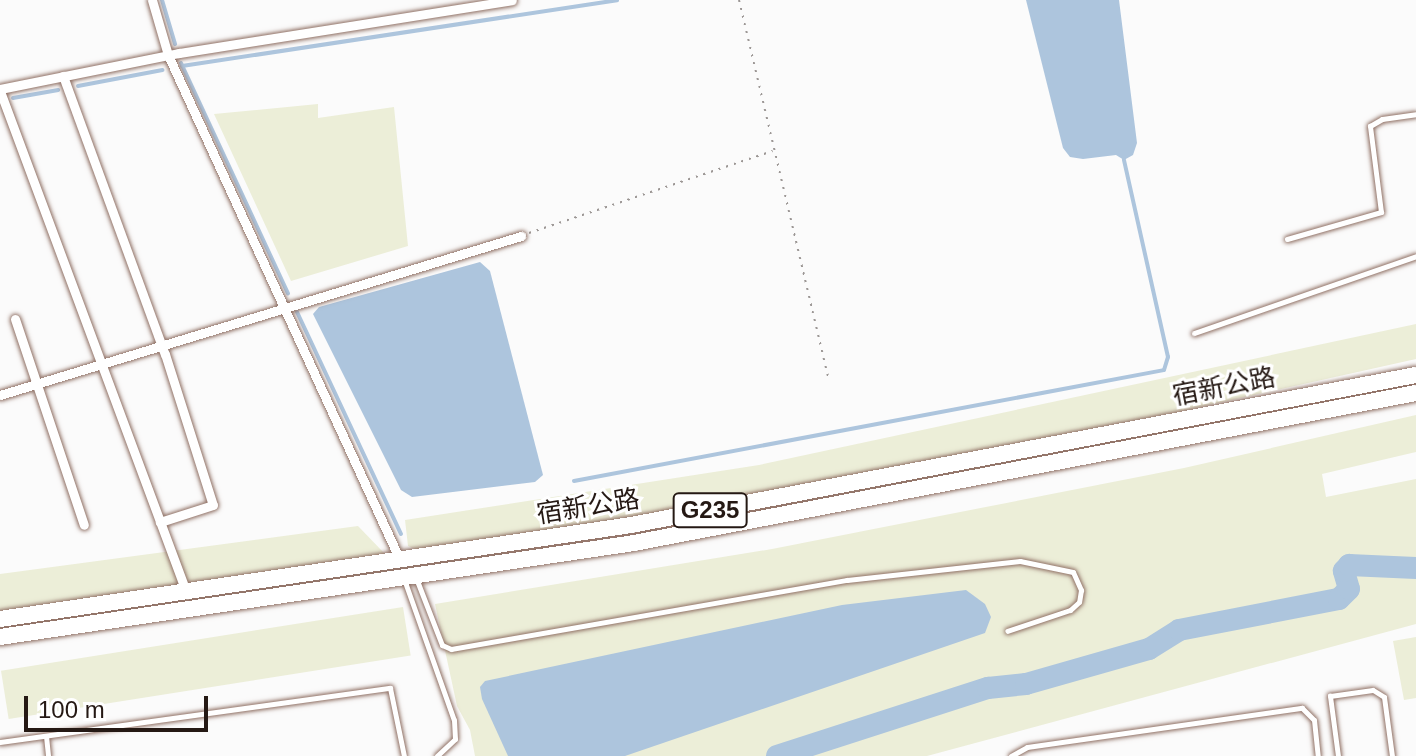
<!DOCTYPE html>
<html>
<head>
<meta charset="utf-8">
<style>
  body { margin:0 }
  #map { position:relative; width:1416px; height:756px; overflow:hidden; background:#fbfbfb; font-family:Arial,"Noto Sans SC",sans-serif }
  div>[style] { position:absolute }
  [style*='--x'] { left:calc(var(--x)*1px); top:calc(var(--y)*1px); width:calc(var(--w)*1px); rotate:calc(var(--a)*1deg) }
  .green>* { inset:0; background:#eceed8; transform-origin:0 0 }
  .water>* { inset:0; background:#adc5dd }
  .stream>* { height:4px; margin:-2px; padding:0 2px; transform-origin:2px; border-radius:2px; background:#adc5dd }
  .river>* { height:22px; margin:-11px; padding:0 11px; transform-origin:11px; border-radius:11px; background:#adc5dd }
  .path>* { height:2px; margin-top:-1px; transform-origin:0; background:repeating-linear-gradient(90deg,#9c9795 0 2px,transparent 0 8px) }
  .roads { filter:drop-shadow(0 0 2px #907165) drop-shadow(0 0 2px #907165) }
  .service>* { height:5px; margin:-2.5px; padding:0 2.5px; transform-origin:2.5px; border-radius:2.5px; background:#fff }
  .minor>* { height:9px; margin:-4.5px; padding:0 4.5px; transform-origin:4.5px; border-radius:4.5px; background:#fff }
  .trunk>* { height:16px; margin:-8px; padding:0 8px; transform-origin:8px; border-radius:8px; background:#fff }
  span { translate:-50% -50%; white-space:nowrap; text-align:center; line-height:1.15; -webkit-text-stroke:6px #fff; paint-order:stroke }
  .shield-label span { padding:2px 6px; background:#fff; border:2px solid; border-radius:6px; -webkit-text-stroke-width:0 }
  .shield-label { font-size:24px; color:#251914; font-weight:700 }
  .street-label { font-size:26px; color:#251914 }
  .scale { position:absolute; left:24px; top:696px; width:184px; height:36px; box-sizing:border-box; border:4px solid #251914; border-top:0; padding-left:10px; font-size:24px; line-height:28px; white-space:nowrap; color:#251914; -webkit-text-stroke:6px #fff; paint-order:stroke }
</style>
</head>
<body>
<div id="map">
  <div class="green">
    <div style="clip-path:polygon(318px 104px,318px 118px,394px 107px,408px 246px,291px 281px,214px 114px)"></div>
    <div style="clip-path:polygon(1416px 324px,1416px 359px,1178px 412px,628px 518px,417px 550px,408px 546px,405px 520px,759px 465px)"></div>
    <div style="clip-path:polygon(1416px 415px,1416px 452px,1322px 474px,1326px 497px,1416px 479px,1416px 624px,927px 756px,475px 756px,470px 730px,457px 706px,435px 604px,772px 549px,1184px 468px)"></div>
    <div style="clip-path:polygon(358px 526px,385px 554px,0 611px,0 574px)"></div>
    <div style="left:403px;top:607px;width:49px;height:407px;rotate:81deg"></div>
    <div style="clip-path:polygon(1416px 637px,1416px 698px,1404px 700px,1393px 641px)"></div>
  </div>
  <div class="water">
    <div style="clip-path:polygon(1026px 0,1119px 0,1137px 143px,1133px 155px,1124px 160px,1116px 155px,1083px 159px,1070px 157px,1063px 148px)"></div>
    <div style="clip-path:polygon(480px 262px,490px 271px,543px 475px,535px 482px,412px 497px,401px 490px,313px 314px,319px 307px)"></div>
    <div style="clip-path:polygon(966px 590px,985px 604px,991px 617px,985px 633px,625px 756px,508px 756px,482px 699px,480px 687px,485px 681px,842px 605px)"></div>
  </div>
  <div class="stream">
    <div style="--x:162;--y:0;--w:46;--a:73.5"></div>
    <div style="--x:181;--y:63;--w:254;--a:65.1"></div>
    <div style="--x:182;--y:66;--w:440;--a:-8.6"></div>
    <div style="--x:78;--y:86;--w:86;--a:-10.7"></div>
    <div style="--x:13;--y:98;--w:46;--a:-10.1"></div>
    <div style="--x:297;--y:312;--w:245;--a:64.9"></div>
    <div style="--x:574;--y:481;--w:600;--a:-10.65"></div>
    <div style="--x:1164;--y:370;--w:14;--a:-73"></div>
    <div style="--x:1168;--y:357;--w:202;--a:-102.6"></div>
  </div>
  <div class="river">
    <div style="--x:777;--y:756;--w:222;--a:-17.9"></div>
    <div style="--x:988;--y:688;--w:38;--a:-6"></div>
    <div style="--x:1026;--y:684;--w:128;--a:-15.9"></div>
    <div style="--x:1149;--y:649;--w:36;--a:-32"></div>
    <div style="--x:1179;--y:630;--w:163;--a:-11"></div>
    <div style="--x:1339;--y:599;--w:14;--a:-45"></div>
    <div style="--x:1349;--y:589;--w:19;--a:-106"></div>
    <div style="--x:1344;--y:571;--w:8;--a:-50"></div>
    <div style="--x:1349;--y:565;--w:67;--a:2.6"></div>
  </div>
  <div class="path">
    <div style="--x:739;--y:0;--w:391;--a:76.7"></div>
    <div style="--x:529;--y:233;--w:257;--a:-18.6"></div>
  </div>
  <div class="roads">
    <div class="service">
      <div style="--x:1287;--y:239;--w:98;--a:-16"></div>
      <div style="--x:1381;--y:212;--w:87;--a:-97.3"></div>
      <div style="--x:1370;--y:126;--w:14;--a:-30"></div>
      <div style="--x:1382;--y:119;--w:34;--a:-8"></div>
      <div style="--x:1194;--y:333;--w:235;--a:-19.1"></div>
      <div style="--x:416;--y:578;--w:72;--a:68.8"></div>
      <div style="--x:442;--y:645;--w:10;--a:24"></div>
      <div style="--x:451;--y:649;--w:402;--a:-9.9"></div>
      <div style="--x:847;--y:580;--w:174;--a:-6.3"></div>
      <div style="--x:1020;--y:561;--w:54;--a:11.7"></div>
      <div style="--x:1073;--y:572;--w:20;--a:66"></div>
      <div style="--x:1081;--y:590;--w:12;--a:99"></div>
      <div style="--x:1079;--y:602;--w:12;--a:138"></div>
      <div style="--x:1070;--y:610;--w:66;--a:161.6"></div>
      <div style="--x:405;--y:582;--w:146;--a:70.5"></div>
      <div style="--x:454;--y:720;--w:19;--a:87"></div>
      <div style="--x:455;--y:739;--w:25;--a:137"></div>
      <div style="--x:46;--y:736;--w:20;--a:84"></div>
      <div style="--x:0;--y:742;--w:394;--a:-7.9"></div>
      <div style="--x:390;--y:688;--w:69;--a:78.4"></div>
      <div style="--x:1011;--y:756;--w:18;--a:-29"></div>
      <div style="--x:1027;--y:747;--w:278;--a:-8.1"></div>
      <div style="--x:1302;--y:708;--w:17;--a:45"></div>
      <div style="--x:1314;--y:720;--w:36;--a:84"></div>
      <div style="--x:1338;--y:756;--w:61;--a:-97.6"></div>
      <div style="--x:1330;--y:696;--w:43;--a:-7.9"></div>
      <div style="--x:1373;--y:690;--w:13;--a:32"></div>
      <div style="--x:1384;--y:697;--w:60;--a:82.3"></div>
    </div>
    <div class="minor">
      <div style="--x:152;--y:0;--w:57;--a:73.8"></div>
      <div style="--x:168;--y:55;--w:556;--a:65.33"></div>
      <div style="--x:63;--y:76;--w:296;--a:69.9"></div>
      <div style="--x:165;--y:354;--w:158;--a:72.4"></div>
      <div style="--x:213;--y:505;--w:56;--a:162.2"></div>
      <div style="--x:0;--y:89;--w:183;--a:-11.4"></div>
      <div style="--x:179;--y:53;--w:337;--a:-9"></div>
      <div style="--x:0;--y:91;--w:537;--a:69.61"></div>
      <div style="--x:15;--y:319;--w:217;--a:71.5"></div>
      <div style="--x:0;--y:395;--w:545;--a:-16.97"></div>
    </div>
    <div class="trunk">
      <div style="--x:0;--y:619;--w:638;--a:-8.47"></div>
      <div style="--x:631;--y:525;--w:799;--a:-10.82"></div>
      <div style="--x:0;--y:637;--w:641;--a:-8.43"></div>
      <div style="--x:634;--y:543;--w:796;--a:-10.86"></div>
    </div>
  </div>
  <div class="shield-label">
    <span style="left:710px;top:510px">G235</span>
  </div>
  <div class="street-label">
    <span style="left:1224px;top:387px;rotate:-11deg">宿新公路</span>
    <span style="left:588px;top:507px;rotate:-9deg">宿新公路</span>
  </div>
  <div class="scale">100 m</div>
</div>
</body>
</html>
